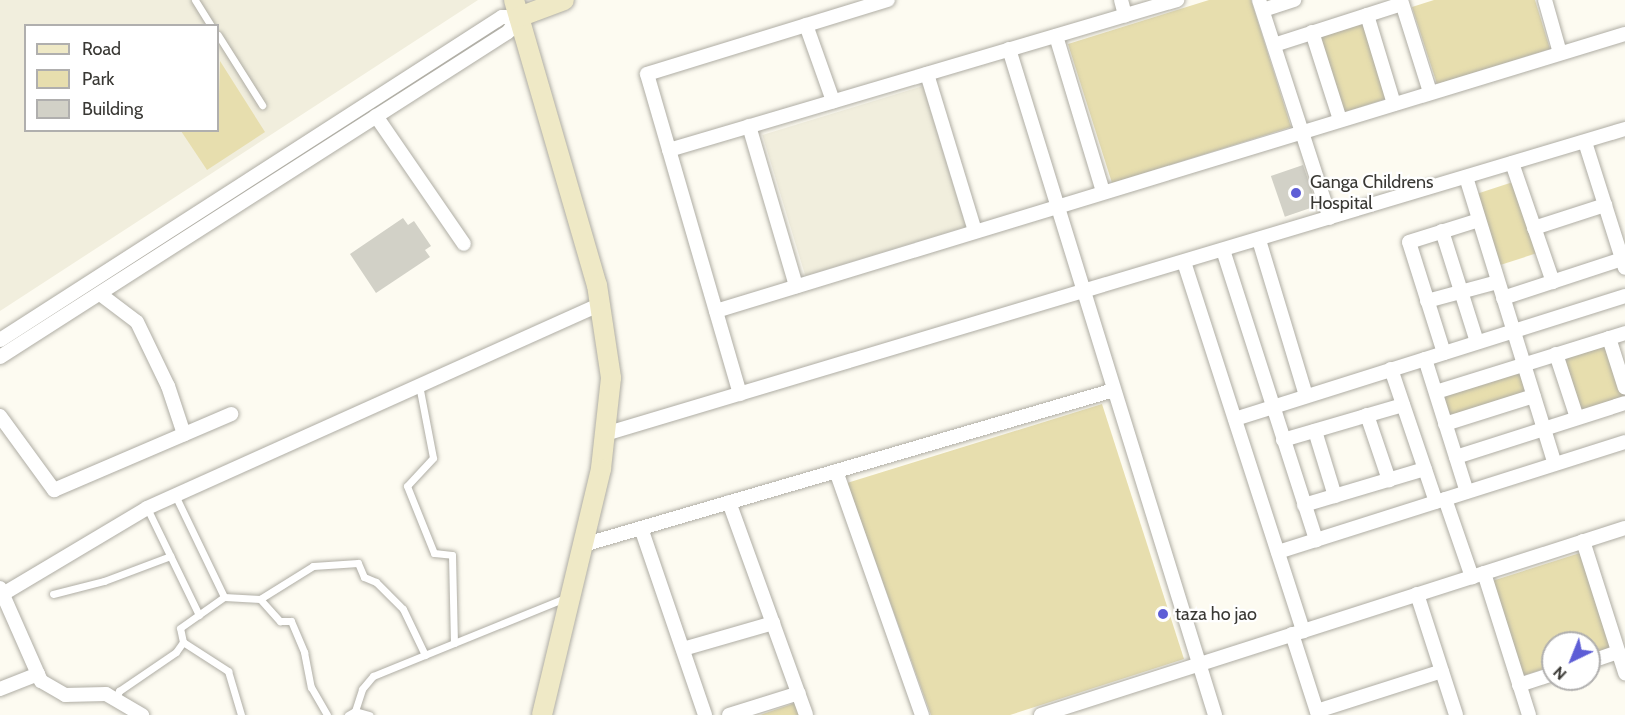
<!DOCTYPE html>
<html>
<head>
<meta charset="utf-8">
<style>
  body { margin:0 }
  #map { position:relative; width:1625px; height:715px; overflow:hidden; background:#fdfbf1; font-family:Cabin,sans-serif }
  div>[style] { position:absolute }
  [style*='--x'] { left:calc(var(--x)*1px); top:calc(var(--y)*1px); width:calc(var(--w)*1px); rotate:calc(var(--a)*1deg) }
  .built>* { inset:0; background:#f1eedd; transform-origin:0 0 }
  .green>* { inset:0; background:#e7deae; transform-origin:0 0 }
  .building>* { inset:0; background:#d2d1c7; transform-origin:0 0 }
  .roads { filter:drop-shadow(0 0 2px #afada4) drop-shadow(0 0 2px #afada4) }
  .lane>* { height:7px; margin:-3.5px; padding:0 3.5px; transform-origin:3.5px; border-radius:3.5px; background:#fff }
  .street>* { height:14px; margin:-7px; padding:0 7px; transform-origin:7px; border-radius:7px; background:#fff }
  .secondary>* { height:20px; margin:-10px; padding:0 10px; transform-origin:10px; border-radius:10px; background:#efe9c6 }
  .dots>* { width:16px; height:16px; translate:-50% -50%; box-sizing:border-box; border:3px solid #fff; border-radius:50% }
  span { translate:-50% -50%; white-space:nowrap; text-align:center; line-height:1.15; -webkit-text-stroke:4.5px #fff; paint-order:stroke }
  .poi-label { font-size:18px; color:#393834 }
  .left { translate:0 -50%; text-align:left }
  .legend { position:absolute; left:24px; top:24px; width:195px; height:108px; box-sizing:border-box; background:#fff; border:2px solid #b0afae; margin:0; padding:8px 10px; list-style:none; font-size:18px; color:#393834 }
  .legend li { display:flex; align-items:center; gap:12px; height:30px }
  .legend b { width:30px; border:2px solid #b0afae }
  .north { position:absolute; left:1541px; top:631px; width:60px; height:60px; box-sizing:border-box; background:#fff; border:2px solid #b0afae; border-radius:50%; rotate:223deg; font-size:16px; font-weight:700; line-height:24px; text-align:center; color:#393834 }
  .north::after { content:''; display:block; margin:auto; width:21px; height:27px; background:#5e5ed6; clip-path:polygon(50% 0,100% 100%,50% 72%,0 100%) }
</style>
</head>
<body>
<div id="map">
  <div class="built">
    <div style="clip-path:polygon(evenodd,0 0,478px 0,0 311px,0 0,26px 26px,218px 26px,218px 130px,26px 130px,26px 26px)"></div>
    <div style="left:923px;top:86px;width:147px;height:168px;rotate:73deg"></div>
  </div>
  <div class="green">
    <div style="clip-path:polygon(1209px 0,1251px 0,1291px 127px,1112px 183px,1068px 44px)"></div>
    <div style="clip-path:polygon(1434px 0,1535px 0,1550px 49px,1437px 84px,1412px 7px)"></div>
    <div style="left:1363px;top:23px;width:79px;height:47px;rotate:72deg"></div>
    <div style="clip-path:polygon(220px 61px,265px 132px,207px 170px,181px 131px,218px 130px)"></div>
    <div style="left:1513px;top:182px;width:75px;height:41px;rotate:72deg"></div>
    <div style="left:1607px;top:342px;width:60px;height:48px;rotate:72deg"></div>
    <div style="left:1520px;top:370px;width:24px;height:84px;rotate:71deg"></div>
    <div style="clip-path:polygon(1102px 404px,1184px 659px,1010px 715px,931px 715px,847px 483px)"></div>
    <div style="clip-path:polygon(1580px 553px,1611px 647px,1589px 655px,1589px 643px,1553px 643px,1553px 666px,1522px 676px,1492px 581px)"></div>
    <div style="clip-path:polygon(795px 703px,799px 715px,760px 715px)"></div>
  </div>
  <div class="building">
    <div style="left:1303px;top:165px;width:43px;height:34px;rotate:71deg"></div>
    <div style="clip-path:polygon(403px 218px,408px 225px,414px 221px,431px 246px,425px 250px,430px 257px,376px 293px,350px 254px)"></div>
  </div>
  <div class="roads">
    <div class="lane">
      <div style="--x:195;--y:0;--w:31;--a:58"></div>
      <div style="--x:218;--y:35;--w:83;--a:57.8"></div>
      <div style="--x:419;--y:385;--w:74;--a:79.1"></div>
      <div style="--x:433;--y:458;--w:38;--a:133"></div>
      <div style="--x:407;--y:486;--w:72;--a:68.1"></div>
      <div style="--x:434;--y:553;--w:18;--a:6"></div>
      <div style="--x:452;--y:555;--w:88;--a:88.7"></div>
      <div style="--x:175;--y:495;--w:113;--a:64.3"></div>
      <div style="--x:147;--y:508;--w:119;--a:64.1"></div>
      <div style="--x:53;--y:594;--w:53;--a:-14.3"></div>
      <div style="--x:104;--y:581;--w:71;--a:-20.7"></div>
      <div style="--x:260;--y:599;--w:30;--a:48"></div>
      <div style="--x:280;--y:621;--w:11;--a:0"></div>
      <div style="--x:291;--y:621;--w:34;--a:67"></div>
      <div style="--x:304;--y:652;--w:36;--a:79"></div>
      <div style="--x:311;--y:687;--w:32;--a:60"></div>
      <div style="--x:183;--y:642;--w:54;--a:32.8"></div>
      <div style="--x:228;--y:671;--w:46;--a:73.5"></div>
      <div style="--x:116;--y:699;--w:9;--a:-69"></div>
      <div style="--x:119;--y:691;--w:69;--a:-34.4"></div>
      <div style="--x:176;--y:652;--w:12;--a:-55"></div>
      <div style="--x:183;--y:642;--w:14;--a:-102"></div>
      <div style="--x:180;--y:628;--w:54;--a:-35.2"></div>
      <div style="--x:224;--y:597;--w:36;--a:3"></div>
      <div style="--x:260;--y:599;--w:62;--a:-31.9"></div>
      <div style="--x:313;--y:566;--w:45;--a:-3.8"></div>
      <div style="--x:358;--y:563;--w:15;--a:67"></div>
      <div style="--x:364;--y:577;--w:13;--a:23"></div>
      <div style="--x:376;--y:582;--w:38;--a:45"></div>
      <div style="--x:403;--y:609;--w:51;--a:64.4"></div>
      <div style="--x:355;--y:711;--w:15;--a:16"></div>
      <div style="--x:348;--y:715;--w:8;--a:-30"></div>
      <div style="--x:355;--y:711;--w:23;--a:-72"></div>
      <div style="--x:362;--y:689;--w:17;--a:-50"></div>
      <div style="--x:373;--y:676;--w:210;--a:-22.1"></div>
    </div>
    <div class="street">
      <div style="--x:1121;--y:0;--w:16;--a:75"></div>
      <div style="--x:1259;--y:0;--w:229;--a:72"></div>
      <div style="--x:1401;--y:0;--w:96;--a:72.5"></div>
      <div style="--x:1545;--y:0;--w:55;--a:74.2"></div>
      <div style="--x:1263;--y:10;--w:33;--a:-18"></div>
      <div style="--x:1367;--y:15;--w:93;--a:73.1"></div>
      <div style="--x:806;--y:25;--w:81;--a:70.4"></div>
      <div style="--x:1312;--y:32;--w:92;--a:72.3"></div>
      <div style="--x:1056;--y:36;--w:163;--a:73.2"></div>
      <div style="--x:1274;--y:45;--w:134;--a:-17.8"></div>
      <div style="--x:1009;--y:49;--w:697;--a:72.81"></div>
      <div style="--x:927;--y:74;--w:164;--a:73"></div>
      <div style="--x:376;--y:116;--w:155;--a:55.5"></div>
      <div style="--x:749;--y:126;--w:167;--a:73.6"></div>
      <div style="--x:1585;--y:142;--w:132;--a:72.4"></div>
      <div style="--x:669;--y:150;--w:530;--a:-16.45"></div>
      <div style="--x:1512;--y:163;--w:126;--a:71"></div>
      <div style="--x:1466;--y:177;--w:300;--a:72.8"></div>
      <div style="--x:1534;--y:228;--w:75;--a:-17.9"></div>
      <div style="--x:1442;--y:231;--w:116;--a:72.5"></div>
      <div style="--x:1259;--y:240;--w:163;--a:73.2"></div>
      <div style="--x:1223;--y:250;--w:305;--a:72.2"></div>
      <div style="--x:1184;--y:262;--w:388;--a:72.1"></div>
      <div style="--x:100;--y:294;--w:46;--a:37.1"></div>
      <div style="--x:137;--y:322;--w:71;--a:64.2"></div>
      <div style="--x:168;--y:386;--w:51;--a:71.6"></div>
      <div style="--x:1503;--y:298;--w:125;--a:-18.1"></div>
      <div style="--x:1427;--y:301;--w:73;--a:-15"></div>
      <div style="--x:716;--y:311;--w:950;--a:-16.95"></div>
      <div style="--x:1609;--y:338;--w:52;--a:72.3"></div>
      <div style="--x:0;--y:340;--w:597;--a:-32.76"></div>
      <div style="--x:502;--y:17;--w:17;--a:0"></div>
      <div style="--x:1444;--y:353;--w:116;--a:-107.5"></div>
      <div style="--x:1409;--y:242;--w:73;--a:-17.4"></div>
      <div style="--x:1556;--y:354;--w:67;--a:71.8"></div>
      <div style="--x:0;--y:357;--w:603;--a:-32.61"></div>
      <div style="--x:508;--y:32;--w:19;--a:-54"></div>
      <div style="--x:1425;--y:359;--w:139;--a:72.5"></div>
      <div style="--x:1391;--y:369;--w:140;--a:71.3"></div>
      <div style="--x:1436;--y:392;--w:198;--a:-17.3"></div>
      <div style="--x:740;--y:394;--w:333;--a:-106.2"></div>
      <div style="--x:647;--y:74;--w:252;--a:-17.1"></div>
      <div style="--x:1367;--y:415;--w:69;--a:71.3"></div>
      <div style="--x:0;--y:416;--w:92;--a:53.9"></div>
      <div style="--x:54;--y:490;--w:193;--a:-23.2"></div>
      <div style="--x:1235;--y:419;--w:409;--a:-17.5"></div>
      <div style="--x:1445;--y:424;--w:93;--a:-17.5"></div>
      <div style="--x:1315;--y:431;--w:68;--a:72.9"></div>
      <div style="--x:605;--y:434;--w:1065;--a:-16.65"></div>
      <div style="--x:1283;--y:440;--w:125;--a:-16.3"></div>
      <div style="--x:1456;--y:457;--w:177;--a:-17.7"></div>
      <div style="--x:836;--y:471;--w:259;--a:70.6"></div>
      <div style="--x:1445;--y:499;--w:83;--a:70.9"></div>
      <div style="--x:729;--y:502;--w:226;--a:70.1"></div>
      <div style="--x:1304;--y:505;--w:126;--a:-16.6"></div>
      <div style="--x:641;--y:528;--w:198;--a:71.1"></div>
      <div style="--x:1583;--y:541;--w:139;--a:72.3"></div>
      <div style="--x:583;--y:545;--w:553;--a:-16.27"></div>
      <div style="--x:1278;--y:552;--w:364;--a:-17.6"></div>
      <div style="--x:1484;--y:573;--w:149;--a:72.4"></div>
      <div style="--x:0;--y:588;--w:102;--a:66.2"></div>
      <div style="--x:41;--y:681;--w:28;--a:30"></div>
      <div style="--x:65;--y:695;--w:41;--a:-1.4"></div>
      <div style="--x:106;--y:694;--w:42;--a:30.3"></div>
      <div style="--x:3;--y:594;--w:168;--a:-30.8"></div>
      <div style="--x:147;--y:508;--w:497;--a:-24.2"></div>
      <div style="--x:1417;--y:594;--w:127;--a:72.1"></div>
      <div style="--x:1292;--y:634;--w:85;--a:72.2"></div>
      <div style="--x:683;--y:649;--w:94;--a:-16.1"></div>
      <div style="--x:1589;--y:662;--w:31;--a:-19"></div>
      <div style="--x:1519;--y:685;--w:36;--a:-18"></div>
      <div style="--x:0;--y:689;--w:41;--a:-21.5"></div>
      <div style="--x:1317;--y:711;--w:131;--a:-17.7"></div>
      <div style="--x:729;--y:715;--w:73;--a:-17.4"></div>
      <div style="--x:1041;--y:715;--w:613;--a:-17.76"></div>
    </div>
    <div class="secondary">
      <div style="--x:514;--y:0;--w:297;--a:73.8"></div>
      <div style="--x:597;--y:285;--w:94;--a:81.4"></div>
      <div style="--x:611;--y:378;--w:92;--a:96.3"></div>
      <div style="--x:601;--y:469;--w:253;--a:103.5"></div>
      <div style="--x:519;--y:17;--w:48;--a:-20.7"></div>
    </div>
  </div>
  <div class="dots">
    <div style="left:1296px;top:193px;background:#5e5ed6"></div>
    <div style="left:1163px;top:614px;background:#5e5ed6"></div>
  </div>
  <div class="poi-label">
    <span class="left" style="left:1310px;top:193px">Ganga Childrens<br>Hospital</span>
    <span class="left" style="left:1175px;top:614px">taza ho jao</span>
  </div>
  <ul class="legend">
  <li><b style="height:8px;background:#efe9c6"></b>Road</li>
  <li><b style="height:16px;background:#e7deae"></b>Park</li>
  <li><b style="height:16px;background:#d2d1c7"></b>Building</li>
  </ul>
  <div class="north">N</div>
</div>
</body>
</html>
